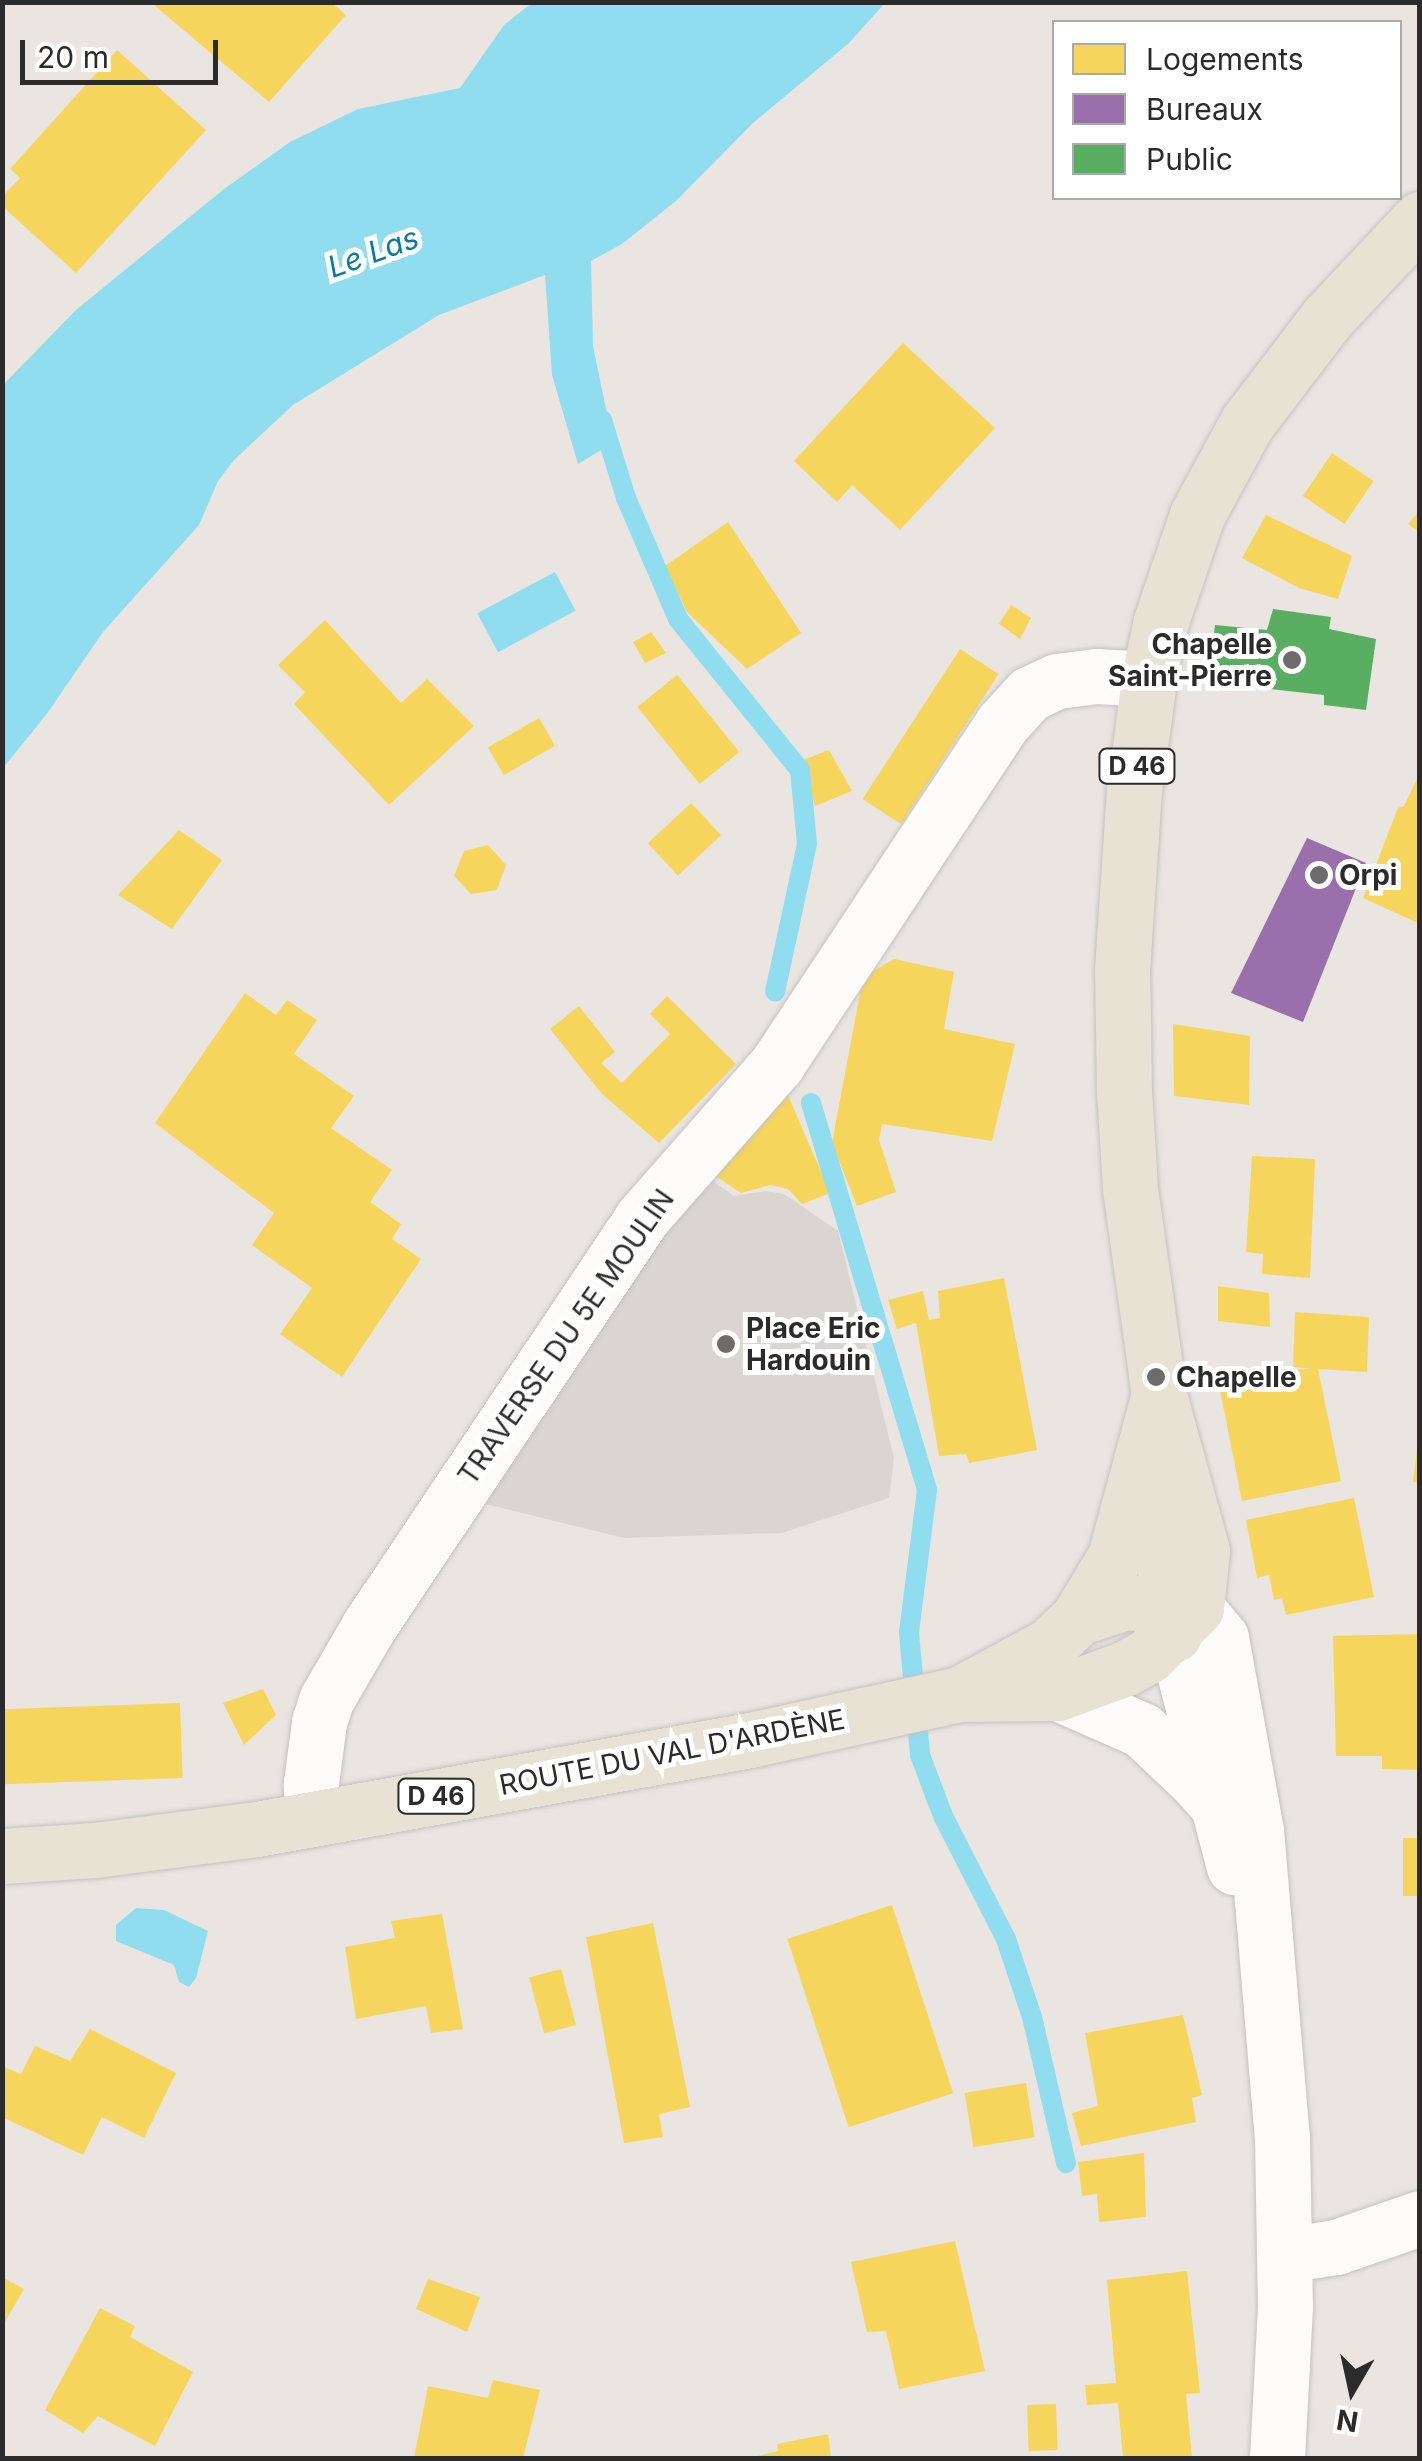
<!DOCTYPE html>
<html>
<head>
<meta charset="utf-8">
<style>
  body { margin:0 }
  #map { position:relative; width:1422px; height:2461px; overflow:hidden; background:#eae5e1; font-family:Inter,sans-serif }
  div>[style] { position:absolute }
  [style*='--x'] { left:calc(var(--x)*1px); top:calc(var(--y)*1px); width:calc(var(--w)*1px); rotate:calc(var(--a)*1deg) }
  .plaza>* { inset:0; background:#dad5d1 }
  .water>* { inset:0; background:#90ddef; transform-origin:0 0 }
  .homes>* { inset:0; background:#f6d55c; transform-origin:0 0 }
  .offices>* { inset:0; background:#9970ab }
  .public>* { inset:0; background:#5aae61 }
  .stream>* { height:20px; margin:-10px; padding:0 10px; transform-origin:10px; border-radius:10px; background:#90ddef }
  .roads { filter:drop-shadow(0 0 2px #c3c2c3) drop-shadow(0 0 2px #c3c2c3) }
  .street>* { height:55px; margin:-27.5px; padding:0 27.5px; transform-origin:27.5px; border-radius:27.5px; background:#fcfbfa }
  .secondary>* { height:55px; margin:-27.5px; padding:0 27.5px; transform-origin:27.5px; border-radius:27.5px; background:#fcfbfa }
  .primary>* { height:55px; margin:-27.5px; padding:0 27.5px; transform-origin:27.5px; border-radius:27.5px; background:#e7e2d3 }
  .dots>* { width:28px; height:28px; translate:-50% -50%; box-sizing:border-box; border:5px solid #fff; border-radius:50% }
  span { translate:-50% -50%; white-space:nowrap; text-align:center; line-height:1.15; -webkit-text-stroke:10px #fff; paint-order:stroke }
  .shield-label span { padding:2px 8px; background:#fff; border:2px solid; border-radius:8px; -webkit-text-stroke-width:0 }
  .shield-label { font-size:25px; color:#2b2b2b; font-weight:700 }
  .poi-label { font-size:28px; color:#2b2b2b; font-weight:700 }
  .right { translate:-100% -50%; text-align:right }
  .left { translate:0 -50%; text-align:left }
  .street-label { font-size:28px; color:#2b2b2b }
  .water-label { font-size:30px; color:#0679a5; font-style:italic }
  .frame { position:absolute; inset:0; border:5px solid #2b2b2b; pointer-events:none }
  .legend { position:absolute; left:1052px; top:20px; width:350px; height:180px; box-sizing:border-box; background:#fff; border:2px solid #aaa; margin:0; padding:12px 18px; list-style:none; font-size:30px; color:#2b2b2b }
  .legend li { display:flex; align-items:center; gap:20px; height:50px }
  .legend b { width:50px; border:2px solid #aaa }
  .north { position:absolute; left:1302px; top:2341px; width:100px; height:100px; -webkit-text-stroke:8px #fff; paint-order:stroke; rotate:189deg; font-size:28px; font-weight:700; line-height:40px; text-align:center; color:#2b2b2b }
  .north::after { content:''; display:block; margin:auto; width:35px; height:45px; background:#2b2b2b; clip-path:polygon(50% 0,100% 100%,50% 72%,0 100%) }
  .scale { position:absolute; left:20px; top:40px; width:198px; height:45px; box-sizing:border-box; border:5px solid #2b2b2b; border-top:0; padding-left:12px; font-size:30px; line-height:35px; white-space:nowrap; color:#2b2b2b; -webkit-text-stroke:8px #fff; paint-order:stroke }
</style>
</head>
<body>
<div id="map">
  <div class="plaza">
    <div style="clip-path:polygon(701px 1173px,734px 1196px,766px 1191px,784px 1194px,838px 1231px,894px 1458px,889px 1498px,782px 1533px,624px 1538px,481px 1503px)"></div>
  </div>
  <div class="water">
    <div style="clip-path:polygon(532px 3px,885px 3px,849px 43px,753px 123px,676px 201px,622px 244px,591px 261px,593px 346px,613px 443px,578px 464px,552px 375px,545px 275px,439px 315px,293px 405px,234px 460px,218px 481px,199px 525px,103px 632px,46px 715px,3px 768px,3px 385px,76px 310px,224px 189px,290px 142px,358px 109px,460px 88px,504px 25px)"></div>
    <div style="left:555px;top:572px;width:44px;height:88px;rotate:62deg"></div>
    <div style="clip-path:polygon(136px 1908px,164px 1910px,208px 1931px,196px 1978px,189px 1987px,179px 1982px,174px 1965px,116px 1941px,116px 1925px)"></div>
  </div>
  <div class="homes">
    <div style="clip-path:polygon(158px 2px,331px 2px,346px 15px,269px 102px,155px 6px)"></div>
    <div style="clip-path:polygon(117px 50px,206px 130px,76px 273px,2px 206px,2px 197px,20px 178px,10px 169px)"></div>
    <div style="clip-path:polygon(903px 343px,995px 428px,900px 530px,852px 485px,837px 502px,794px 461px)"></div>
    <div style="left:1332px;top:453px;width:50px;height:52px;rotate:34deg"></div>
    <div style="clip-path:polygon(1420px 510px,1420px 533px,1408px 524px)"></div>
    <div style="clip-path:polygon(1266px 515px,1352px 556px,1338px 599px,1299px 588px,1242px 558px)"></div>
    <div style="clip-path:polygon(728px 522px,801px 633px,747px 669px,687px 612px,665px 566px)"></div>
    <div style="clip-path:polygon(1011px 605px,1031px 618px,1020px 639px,999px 624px)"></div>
    <div style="clip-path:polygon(325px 620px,401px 703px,427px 679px,474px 726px,389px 805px,294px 704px,305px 692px,278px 665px)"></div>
    <div style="clip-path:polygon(651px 632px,666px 653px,645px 663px,633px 642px)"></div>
    <div style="left:960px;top:649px;width:46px;height:179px;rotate:33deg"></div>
    <div style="left:677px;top:675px;width:99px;height:51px;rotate:51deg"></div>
    <div style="left:539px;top:718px;width:32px;height:59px;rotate:60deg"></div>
    <div style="clip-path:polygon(829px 750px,852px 791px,815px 806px,803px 760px)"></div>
    <div style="clip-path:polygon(1420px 773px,1420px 924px,1363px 898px,1398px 808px,1404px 806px)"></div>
    <div style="left:691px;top:803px;width:44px;height:59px;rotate:47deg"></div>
    <div style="clip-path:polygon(179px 830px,222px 860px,172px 929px,118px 895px)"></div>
    <div style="clip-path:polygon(488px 845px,506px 865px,497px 890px,471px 894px,454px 876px,464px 851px)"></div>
    <div style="clip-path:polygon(894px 959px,954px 972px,944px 1029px,1015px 1044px,992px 1141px,882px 1124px,879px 1140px,896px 1192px,857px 1206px,832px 1143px,863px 977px)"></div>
    <div style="clip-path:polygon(245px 993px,276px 1015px,287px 1000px,317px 1020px,294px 1054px,354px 1096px,331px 1128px,392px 1170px,370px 1202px,401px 1224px,392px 1239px,421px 1259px,342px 1377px,280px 1334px,312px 1288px,252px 1245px,274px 1213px,155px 1123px)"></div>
    <div style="clip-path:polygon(667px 996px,736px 1064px,659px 1143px,602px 1094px,550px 1029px,579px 1006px,615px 1052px,601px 1063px,622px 1083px,670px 1034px,650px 1014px)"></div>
    <div style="clip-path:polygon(1173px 1024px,1250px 1036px,1249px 1105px,1174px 1096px)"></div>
    <div style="clip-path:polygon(782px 1081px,830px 1193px,802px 1204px,788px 1189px,770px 1185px,741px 1193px,717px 1177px)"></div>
    <div style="clip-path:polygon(1252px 1156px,1315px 1159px,1310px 1278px,1262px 1274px,1263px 1254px,1246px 1252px)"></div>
    <div style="clip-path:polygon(1004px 1278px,1037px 1450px,969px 1463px,966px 1454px,939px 1456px,916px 1323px,897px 1329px,888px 1300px,923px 1291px,929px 1320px,940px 1318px,938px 1291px)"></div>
    <div style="clip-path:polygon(1218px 1286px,1269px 1293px,1270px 1327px,1218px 1321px)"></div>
    <div style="clip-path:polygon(1295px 1312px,1369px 1317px,1367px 1372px,1318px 1369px,1341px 1481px,1242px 1501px,1216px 1370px,1312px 1369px,1293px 1367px)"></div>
    <div style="clip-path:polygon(1417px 1450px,1420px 1450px,1420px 1483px,1413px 1482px)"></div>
    <div style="clip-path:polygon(1354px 1498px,1374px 1597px,1286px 1615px,1282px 1598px,1274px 1600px,1269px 1575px,1257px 1578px,1246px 1520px)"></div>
    <div style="clip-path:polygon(1420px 1634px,1420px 1770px,1382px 1769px,1382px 1756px,1336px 1756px,1333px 1636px)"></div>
    <div style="clip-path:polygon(263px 1689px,276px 1715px,244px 1745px,223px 1703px)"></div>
    <div style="left:180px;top:1703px;width:75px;height:178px;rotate:88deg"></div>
    <div style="left:1403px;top:1838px;width:17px;height:58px"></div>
    <div style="left:892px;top:1905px;width:198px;height:110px;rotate:72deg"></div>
    <div style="clip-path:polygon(442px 1914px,463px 2029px,431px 2033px,426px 2006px,356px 2019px,345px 1947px,395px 1938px,391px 1921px)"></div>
    <div style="clip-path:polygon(653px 1923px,690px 2107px,659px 2114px,663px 2137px,624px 2143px,586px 1937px)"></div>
    <div style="left:561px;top:1969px;width:58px;height:33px;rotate:75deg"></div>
    <div style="clip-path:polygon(1183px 2015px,1202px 2095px,1192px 2098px,1196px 2122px,1081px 2146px,1072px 2113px,1098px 2106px,1085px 2033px)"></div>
    <div style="clip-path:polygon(90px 2029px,176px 2073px,144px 2138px,102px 2117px,83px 2155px,2px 2117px,2px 2066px,21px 2074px,35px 2046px,70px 2061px)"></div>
    <div style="left:1026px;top:2083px;width:55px;height:62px;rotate:81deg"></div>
    <div style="clip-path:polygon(1144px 2153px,1146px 2217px,1099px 2222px,1097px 2194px,1082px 2196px,1078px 2162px)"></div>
    <div style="clip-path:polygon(955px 2241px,985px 2371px,899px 2389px,886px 2331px,867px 2332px,851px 2262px)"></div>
    <div style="clip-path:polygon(1187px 2271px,1200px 2393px,1186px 2394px,1192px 2458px,1123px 2458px,1118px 2403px,1087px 2405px,1085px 2385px,1116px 2383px,1107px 2280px)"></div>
    <div style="clip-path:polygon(2px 2277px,24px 2289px,2px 2327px)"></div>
    <div style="clip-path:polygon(428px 2279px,480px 2297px,467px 2332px,416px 2309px)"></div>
    <div style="clip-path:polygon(100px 2308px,135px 2326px,130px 2337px,193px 2372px,155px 2446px,98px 2416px,83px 2433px,45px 2410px)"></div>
    <div style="clip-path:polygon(493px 2380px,540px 2390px,523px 2458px,414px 2458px,428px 2386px,488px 2398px)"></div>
    <div style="left:1056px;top:2404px;width:46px;height:29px;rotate:88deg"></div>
    <div style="clip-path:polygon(828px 2434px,831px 2458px,749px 2458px,778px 2451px,777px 2444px)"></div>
  </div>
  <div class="offices">
    <div style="clip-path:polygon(1307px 838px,1366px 863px,1303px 1022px,1231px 993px)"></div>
  </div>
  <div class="public">
    <div style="clip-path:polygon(1273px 609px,1331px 617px,1329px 629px,1376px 639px,1366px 710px,1324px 705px,1324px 695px,1209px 682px,1215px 625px,1267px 630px)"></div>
  </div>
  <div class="stream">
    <div style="--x:602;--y:420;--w:82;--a:72.9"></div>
    <div style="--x:626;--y:498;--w:132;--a:66.7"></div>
    <div style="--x:678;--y:619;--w:194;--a:51.1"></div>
    <div style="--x:800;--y:770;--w:74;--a:84.6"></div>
    <div style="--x:807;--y:844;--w:151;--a:102.2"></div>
    <div style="--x:811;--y:1103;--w:404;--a:73.3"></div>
    <div style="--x:927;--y:1490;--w:144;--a:97.2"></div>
    <div style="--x:909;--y:1633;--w:122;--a:84.8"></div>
    <div style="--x:920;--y:1755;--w:65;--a:69.3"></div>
    <div style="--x:943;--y:1816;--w:138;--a:62.9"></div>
    <div style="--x:1006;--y:1939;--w:82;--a:71.6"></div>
    <div style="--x:1032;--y:2017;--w:150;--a:76.9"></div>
  </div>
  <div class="roads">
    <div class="street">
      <div style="--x:312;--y:1819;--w:36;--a:-92"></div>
      <div style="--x:311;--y:1783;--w:62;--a:-82.5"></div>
      <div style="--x:319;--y:1722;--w:23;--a:-72"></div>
      <div style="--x:326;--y:1700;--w:86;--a:-59.8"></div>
      <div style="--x:369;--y:1626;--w:490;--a:-56.2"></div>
      <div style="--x:641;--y:1219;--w:206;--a:-48.7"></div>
      <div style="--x:777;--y:1064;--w:406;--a:-56.5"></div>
      <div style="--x:1001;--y:725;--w:42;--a:-47.9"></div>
      <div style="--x:1029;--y:694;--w:31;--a:-25"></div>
      <div style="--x:1057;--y:681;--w:40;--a:-7.1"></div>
      <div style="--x:1097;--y:676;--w:52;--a:3.3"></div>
      <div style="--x:1285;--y:2255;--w:52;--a:-8.9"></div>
      <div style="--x:1336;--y:2247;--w:89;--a:-19"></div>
    </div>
    <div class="secondary">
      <div style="--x:1196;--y:1608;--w:39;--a:50"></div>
      <div style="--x:1221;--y:1638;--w:195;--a:79.7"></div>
      <div style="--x:1256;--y:1830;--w:308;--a:85.2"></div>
      <div style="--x:1282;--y:2137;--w:169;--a:89"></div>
      <div style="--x:1285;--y:2306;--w:152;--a:93"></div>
      <div style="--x:1174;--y:1634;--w:171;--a:75.5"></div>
      <div style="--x:1058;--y:1693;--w:92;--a:23.8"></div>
      <div style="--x:1142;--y:1730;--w:71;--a:43.3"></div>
      <div style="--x:1194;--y:1779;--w:36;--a:48"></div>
      <div style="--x:1218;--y:1806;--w:63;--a:75.3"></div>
    </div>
    <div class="primary">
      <div style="--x:1150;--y:1467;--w:169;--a:81.8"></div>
      <div style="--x:1078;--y:1618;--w:71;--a:-58.8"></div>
      <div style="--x:1115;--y:1557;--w:165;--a:-74.9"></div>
      <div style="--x:960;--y:1694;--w:98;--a:-0.6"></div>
      <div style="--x:1058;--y:1693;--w:72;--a:-20.2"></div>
      <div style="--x:1126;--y:1668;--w:26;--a:-29"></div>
      <div style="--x:1149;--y:1655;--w:66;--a:-45"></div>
      <div style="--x:1196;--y:1608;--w:57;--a:-84"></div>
      <div style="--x:1202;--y:1551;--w:162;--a:-105.4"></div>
      <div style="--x:1159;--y:1395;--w:209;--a:-98"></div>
      <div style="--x:1130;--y:1188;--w:97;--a:-93.5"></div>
      <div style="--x:1124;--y:1091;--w:121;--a:-90.9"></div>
      <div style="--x:1122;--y:970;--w:179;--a:-86.2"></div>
      <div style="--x:1134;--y:791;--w:120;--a:-82.3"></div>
      <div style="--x:1150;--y:672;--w:52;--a:-77.8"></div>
      <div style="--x:1161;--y:621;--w:112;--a:-71.2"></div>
      <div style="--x:1197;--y:515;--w:105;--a:-61.5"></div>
      <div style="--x:1247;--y:423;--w:132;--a:-52.7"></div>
      <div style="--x:1327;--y:318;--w:136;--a:-46.8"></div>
      <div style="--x:2;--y:1856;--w:93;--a:-3.7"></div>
      <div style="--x:95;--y:1850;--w:163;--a:-7.4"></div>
      <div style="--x:257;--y:1829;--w:501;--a:-10.23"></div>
      <div style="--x:750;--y:1740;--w:215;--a:-12.4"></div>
      <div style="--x:960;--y:1694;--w:102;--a:-28.6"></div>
      <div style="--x:1050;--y:1645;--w:39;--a:-44"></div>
      <div style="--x:1078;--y:1618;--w:50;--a:-18.8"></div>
      <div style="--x:1125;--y:1602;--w:71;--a:4.8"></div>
    </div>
  </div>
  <div class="dots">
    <div style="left:1292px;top:660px;background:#6e6c6b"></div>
    <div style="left:1319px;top:875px;background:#6e6c6b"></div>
    <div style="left:726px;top:1344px;background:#6e6c6b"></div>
    <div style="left:1156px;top:1377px;background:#6e6c6b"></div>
  </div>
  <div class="shield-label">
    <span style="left:1137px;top:766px">D 46</span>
    <span style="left:436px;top:1796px">D 46</span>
  </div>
  <div class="poi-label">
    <span class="right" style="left:1272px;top:660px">Chapelle<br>Saint-Pierre</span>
    <span class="left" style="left:1339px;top:875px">Orpi</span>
    <span class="left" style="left:746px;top:1344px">Place Eric<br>Hardouin</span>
    <span class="left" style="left:1176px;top:1377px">Chapelle</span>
  </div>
  <div class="street-label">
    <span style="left:566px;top:1337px;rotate:-55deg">TRAVERSE DU 5E MOULIN</span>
    <span style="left:672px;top:1752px;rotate:-11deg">ROUTE DU VAL D'ARDÈNE</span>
  </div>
  <div class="water-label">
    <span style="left:373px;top:252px;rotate:-20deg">Le Las</span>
  </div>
  <div class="frame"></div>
  <ul class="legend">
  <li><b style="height:28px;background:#f6d55c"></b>Logements</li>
  <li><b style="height:28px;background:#9970ab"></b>Bureaux</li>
  <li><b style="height:28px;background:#5aae61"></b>Public</li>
  </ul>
  <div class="north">N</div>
  <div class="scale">20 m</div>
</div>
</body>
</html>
